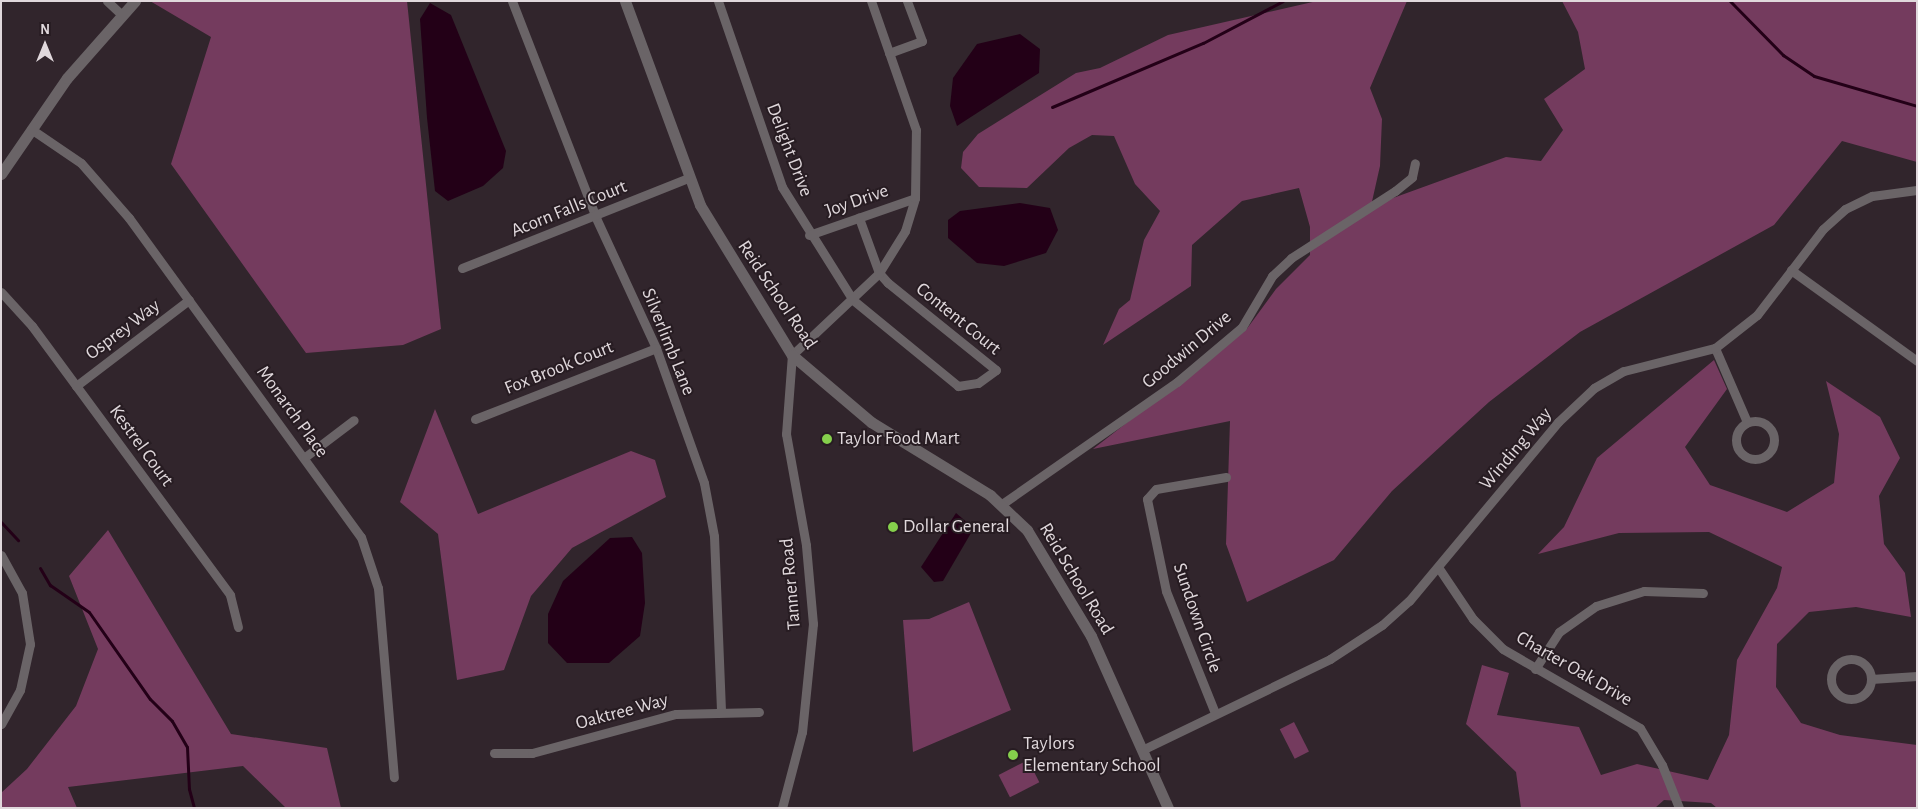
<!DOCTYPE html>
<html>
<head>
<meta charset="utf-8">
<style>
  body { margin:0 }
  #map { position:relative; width:1918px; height:809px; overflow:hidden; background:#31252c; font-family:"Alegreya Sans",sans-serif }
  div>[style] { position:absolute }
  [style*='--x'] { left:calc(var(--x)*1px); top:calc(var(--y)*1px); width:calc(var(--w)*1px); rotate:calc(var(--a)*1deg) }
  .green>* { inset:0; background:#743b5e; transform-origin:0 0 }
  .water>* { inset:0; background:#230017 }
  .stream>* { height:3px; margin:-1.5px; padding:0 1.5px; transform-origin:1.5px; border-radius:1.5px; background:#230017 }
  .minor>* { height:9px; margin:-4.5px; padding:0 4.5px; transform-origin:4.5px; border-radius:4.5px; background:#6a6467 }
  .minor>.ring { margin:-4.5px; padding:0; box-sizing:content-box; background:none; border:9px solid #6a6467; border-radius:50% }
  .tertiary>* { height:11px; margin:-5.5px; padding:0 5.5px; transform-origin:5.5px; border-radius:5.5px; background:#6a6467 }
  .dots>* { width:14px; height:14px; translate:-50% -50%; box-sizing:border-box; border:2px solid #271c22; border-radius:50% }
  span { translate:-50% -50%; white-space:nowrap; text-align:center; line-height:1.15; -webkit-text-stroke:4px #271c22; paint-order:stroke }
  .street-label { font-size:19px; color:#e0d8dc }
  .poi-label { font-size:19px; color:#e0d8dc }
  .left { translate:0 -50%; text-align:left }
  .frame { position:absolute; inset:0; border:2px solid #e0d8dc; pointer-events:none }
  .north { position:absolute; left:20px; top:20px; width:50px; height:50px; -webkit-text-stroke:4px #271c22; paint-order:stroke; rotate:0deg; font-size:14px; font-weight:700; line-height:20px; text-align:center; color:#e0d8dc }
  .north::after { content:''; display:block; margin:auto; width:18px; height:22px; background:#e0d8dc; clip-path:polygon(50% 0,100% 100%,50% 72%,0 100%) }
</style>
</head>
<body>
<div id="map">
  <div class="green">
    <div style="clip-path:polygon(407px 1px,441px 329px,403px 345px,306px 353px,171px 164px,211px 37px,150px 1px)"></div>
    <div style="clip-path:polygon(1317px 1px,1407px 1px,1370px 88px,1382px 119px,1380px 166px,1371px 206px,1506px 157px,1541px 161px,1563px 130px,1544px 99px,1585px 69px,1578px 32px,1562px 1px,1917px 1px,1917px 162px,1842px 141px,1774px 225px,1580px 332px,1489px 402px,1392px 491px,1334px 560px,1247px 602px,1226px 544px,1230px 421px,1093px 449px,1246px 330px,1276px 289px,1310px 255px,1310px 227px,1299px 188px,1242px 201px,1192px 245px,1191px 286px,1103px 345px,1119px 309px,1130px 300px,1144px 240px,1160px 211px,1135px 184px,1114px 136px,1092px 135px,1069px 148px,1027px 188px,979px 187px,961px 168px,963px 152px,978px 134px,1076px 73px,1100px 68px,1168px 35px)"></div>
    <div style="clip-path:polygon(1714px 360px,1727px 389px,1685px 447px,1710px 485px,1787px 512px,1834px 483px,1839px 434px,1826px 381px,1880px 417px,1900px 458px,1879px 496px,1884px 544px,1905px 573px,1911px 617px,1856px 607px,1809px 612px,1777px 644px,1776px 687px,1801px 723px,1840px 735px,1917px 745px,1917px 808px,1717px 808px,1711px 803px,1664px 800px,1655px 808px,1521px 808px,1516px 772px,1466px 724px,1482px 665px,1509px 673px,1497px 715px,1579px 727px,1601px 775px,1637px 764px,1708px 780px,1729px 735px,1737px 660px,1777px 588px,1782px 567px,1709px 532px,1619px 533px,1538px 554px,1564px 527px,1597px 458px)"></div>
    <div style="clip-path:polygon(435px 409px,478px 514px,631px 451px,655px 460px,666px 497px,572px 548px,531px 596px,504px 670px,457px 680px,438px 534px,400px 502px)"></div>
    <div style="clip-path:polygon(108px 530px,231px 734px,327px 748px,341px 808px,286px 808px,243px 766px,68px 787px,77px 808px,1px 808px,1px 793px,27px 769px,76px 706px,98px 649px,69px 576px)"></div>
    <div style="clip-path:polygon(969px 602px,1011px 710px,913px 752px,903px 620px,929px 619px)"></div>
    <div style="left:1294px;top:722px;width:33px;height:16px;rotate:63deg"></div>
    <div style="left:1028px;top:760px;width:25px;height:33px;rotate:63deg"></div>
  </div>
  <div class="water">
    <div style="clip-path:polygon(430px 3px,451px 15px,506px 151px,503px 168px,483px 186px,448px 201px,435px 191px,427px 118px,420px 19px)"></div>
    <div style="clip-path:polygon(1020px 34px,1040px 49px,1039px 73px,957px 126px,950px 106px,953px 78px,977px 44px)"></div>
    <div style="clip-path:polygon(1020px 203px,1050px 208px,1058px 230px,1046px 253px,1004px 266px,977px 263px,948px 238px,948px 220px,960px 211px)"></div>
    <div style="clip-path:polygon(956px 513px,970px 525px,971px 533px,943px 581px,934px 582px,921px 567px)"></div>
    <div style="clip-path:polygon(632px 537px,642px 553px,645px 603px,640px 636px,609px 663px,567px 663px,548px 643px,548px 614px,563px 581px,610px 538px)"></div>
  </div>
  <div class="stream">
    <div style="--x:1730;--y:1;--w:76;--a:45.5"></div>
    <div style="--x:1783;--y:55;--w:37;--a:34"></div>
    <div style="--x:1814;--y:76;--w:107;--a:16.2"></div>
    <div style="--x:1052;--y:107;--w:164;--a:-23"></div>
    <div style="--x:1203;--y:43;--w:90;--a:-27.7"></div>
    <div style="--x:1;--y:522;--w:25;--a:47"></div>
    <div style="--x:40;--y:568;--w:20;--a:60"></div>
    <div style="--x:50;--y:585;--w:47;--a:34.7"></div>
    <div style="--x:89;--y:612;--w:106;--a:55"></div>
    <div style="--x:150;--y:699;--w:31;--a:45"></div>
    <div style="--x:172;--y:721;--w:30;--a:60"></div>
    <div style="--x:187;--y:747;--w:42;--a:87.3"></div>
    <div style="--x:189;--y:789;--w:20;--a:75"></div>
  </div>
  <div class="minor">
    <div style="--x:107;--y:1;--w:19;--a:43"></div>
    <div style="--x:512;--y:1;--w:233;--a:68.8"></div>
    <div style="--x:596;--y:218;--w:143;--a:65.2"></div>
    <div style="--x:656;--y:348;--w:143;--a:70.4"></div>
    <div style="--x:704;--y:483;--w:54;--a:79.3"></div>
    <div style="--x:714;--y:536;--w:176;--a:87.7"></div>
    <div style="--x:718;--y:1;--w:197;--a:71"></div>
    <div style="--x:782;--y:187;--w:133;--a:57.9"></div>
    <div style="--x:853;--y:300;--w:136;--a:39.3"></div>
    <div style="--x:958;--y:386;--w:20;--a:-9"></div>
    <div style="--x:978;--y:383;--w:22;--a:-36"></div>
    <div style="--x:996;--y:370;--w:139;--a:-141.1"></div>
    <div style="--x:888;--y:283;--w:13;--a:-132"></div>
    <div style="--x:879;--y:273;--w:59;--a:-110"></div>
    <div style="--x:889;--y:53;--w:35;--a:-20"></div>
    <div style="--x:922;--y:41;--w:43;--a:-110.6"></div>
    <div style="--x:31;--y:129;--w:60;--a:34.2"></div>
    <div style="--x:81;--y:163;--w:73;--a:48.9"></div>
    <div style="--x:129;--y:218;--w:394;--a:54"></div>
    <div style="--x:361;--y:537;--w:54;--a:71.6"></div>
    <div style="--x:378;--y:588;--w:190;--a:85.2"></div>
    <div style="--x:809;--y:235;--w:112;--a:-19.2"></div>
    <div style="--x:462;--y:268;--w:243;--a:-21.7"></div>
    <div style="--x:1791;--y:270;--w:155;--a:35.8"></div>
    <div style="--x:1;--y:292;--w:46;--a:47.6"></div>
    <div style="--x:32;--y:326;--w:334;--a:53.6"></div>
    <div style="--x:230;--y:595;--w:33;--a:76"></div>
    <div style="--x:1715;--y:348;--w:81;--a:66.6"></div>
    <div style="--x:76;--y:386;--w:142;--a:-37.3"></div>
    <div style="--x:475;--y:419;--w:194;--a:-21.4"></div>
    <div class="ring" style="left:1736px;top:421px;width:29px;height:29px"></div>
    <div style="--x:305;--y:457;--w:61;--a:-37.1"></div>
    <div style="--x:1002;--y:504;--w:213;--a:-34.9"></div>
    <div style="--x:1177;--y:382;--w:85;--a:-40.2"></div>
    <div style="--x:1242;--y:327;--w:59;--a:-59.5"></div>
    <div style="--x:1272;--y:276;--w:26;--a:-43"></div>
    <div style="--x:1291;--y:258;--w:124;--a:-32.8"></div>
    <div style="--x:1395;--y:191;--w:22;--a:-39"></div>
    <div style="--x:1412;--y:177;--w:14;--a:-78"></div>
    <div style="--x:1;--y:555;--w:43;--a:61.1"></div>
    <div style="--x:22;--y:593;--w:52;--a:81.1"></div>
    <div style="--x:30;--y:644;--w:47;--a:102.3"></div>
    <div style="--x:20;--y:690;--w:39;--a:119"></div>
    <div style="--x:1438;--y:567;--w:63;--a:56.1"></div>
    <div style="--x:1473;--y:619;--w:42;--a:45"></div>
    <div style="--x:1503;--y:649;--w:158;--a:30"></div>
    <div style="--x:1640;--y:728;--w:43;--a:59.3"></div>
    <div style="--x:1662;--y:765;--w:46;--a:68.4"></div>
    <div class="ring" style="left:1831px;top:659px;width:31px;height:31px"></div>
    <div style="--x:1535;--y:669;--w:44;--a:-57"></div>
    <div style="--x:1559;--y:632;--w:45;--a:-35.1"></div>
    <div style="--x:1596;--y:606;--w:50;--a:-17.4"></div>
    <div style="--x:1644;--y:591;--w:59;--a:1.9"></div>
    <div style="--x:1871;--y:679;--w:46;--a:-3.7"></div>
    <div style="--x:1215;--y:713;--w:131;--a:-111.9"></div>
    <div style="--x:1166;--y:591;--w:94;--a:-101.7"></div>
    <div style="--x:1147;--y:499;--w:13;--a:-48"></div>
    <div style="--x:1156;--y:489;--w:71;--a:-9.7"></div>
    <div style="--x:1142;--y:750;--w:209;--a:-25.8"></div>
    <div style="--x:1330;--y:659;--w:62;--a:-33.2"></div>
    <div style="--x:1382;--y:625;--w:36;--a:-42"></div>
    <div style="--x:1409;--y:601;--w:233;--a:-50.2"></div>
    <div style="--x:1558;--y:422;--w:50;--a:-43.4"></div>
    <div style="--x:1594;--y:388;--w:34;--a:-30"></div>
    <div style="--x:1624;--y:371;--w:94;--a:-14.2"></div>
    <div style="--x:1715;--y:348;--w:53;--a:-38.2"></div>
    <div style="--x:1757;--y:315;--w:108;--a:-52.5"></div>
    <div style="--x:1823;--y:229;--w:30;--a:-42"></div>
    <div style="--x:1845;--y:209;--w:30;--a:-26"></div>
    <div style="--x:1872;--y:196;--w:45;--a:-7.6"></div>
    <div style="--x:494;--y:753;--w:38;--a:0"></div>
    <div style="--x:532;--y:753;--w:149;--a:-15.2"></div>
    <div style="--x:676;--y:714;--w:83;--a:-1.4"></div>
    <div style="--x:782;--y:808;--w:79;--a:-75.3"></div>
    <div style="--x:802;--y:732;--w:109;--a:-84.2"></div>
    <div style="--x:813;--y:624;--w:79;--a:-95.1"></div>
    <div style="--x:806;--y:545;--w:113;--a:-100.2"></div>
    <div style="--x:786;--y:434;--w:79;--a:-85.7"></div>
    <div style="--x:792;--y:355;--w:120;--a:-43.3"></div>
    <div style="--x:879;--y:273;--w:49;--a:-58.2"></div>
    <div style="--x:905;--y:231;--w:34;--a:-73"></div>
    <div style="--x:915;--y:198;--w:68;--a:-89.2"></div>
    <div style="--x:916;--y:130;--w:137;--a:-109.2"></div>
  </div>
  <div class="tertiary">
    <div style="--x:625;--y:1;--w:217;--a:69.8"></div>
    <div style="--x:700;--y:205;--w:176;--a:58.5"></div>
    <div style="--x:792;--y:355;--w:104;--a:40.3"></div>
    <div style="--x:871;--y:422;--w:140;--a:31.5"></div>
    <div style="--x:990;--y:495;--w:51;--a:43.4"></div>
    <div style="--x:1027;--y:530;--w:124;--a:58.9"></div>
    <div style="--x:1091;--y:636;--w:188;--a:65.9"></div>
    <div style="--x:1;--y:174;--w:116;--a:-55.5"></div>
    <div style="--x:67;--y:78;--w:103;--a:-48.6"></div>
  </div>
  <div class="dots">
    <div style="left:827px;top:439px;background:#85cf4c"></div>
    <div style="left:893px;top:527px;background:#85cf4c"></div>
    <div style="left:1013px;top:755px;background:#85cf4c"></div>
  </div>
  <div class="street-label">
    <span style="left:789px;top:150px;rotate:69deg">Delight Drive</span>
    <span style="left:857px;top:201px;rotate:-19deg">Joy Drive</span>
    <span style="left:569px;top:209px;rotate:-22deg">Acorn Falls Court</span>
    <span style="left:777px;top:295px;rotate:56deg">Reid School Road</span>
    <span style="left:958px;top:319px;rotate:39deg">Content Court</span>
    <span style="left:123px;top:330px;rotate:-37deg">Osprey Way</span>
    <span style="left:668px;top:342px;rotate:68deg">Silverlimb Lane</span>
    <span style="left:1187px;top:350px;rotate:-40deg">Goodwin Drive</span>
    <span style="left:559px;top:368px;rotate:-22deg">Fox Brook Court</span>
    <span style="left:292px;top:412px;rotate:54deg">Monarch Place</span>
    <span style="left:141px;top:446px;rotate:54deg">Kestrel Court</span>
    <span style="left:1516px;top:449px;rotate:-50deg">Winding Way</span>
    <span style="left:1076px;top:579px;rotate:59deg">Reid School Road</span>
    <span style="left:791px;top:584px;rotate:-95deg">Tanner Road</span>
    <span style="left:1197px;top:618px;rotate:71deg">Sundown Circle</span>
    <span style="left:1574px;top:669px;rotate:30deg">Charter Oak Drive</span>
    <span style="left:622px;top:712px;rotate:-15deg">Oaktree Way</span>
  </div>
  <div class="poi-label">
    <span class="left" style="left:837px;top:439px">Taylor Food Mart</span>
    <span class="left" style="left:903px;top:527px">Dollar General</span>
    <span class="left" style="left:1023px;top:755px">Taylors<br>Elementary School</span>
  </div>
  <div class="frame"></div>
  <div class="north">N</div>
</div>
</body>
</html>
